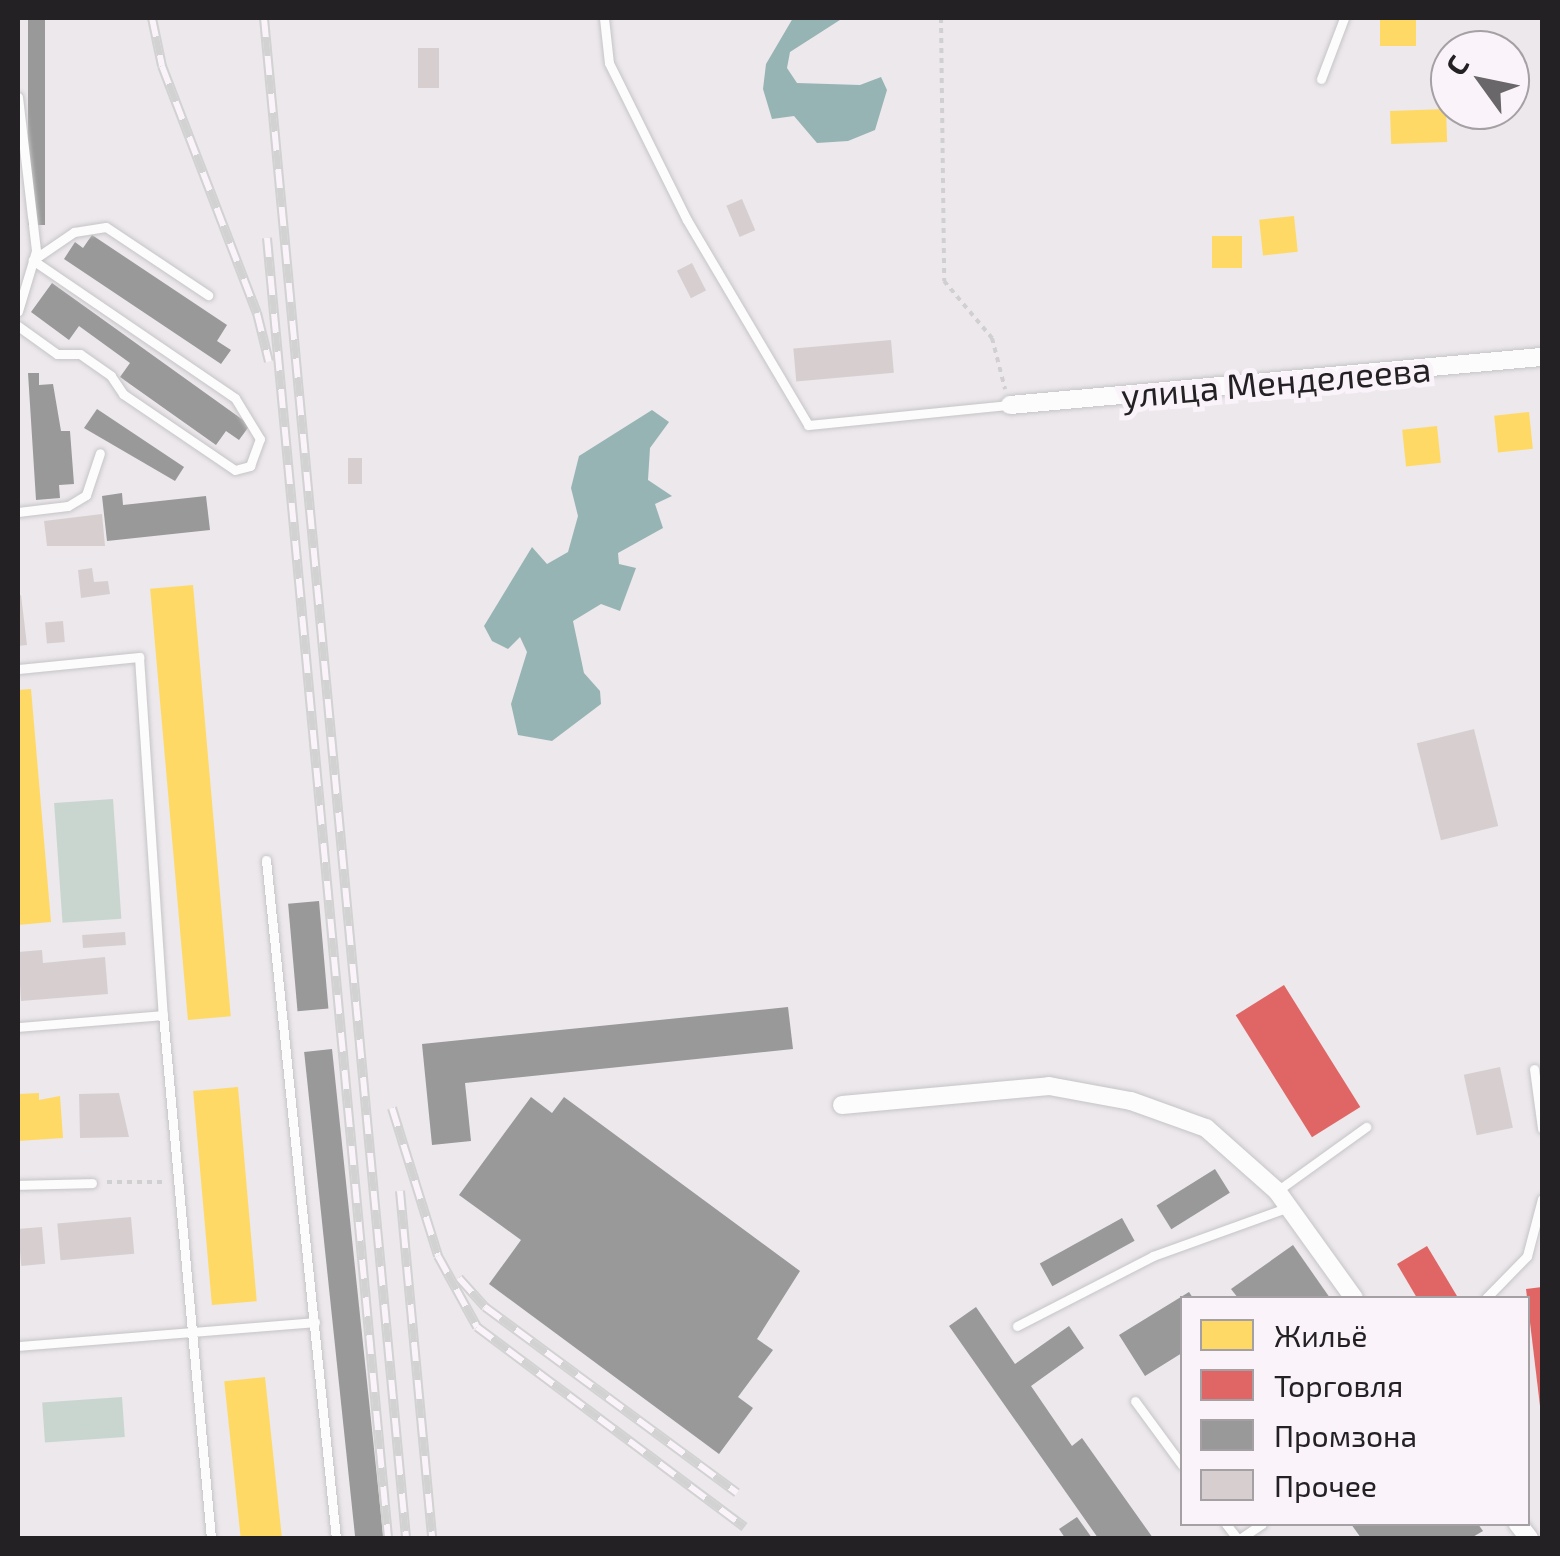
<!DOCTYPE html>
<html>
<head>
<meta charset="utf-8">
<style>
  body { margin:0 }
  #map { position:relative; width:1560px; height:1556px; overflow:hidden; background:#ece8ec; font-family:"Exo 2",sans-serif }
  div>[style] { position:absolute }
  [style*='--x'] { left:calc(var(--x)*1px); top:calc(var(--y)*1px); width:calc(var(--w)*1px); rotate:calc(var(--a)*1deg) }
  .green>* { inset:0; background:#c9d6cf; transform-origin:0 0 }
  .water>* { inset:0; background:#97b4b5 }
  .homes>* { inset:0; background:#ffd966; transform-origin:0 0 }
  .shops>* { inset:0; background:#e06666; transform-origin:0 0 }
  .industry>* { inset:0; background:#999; transform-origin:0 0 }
  .building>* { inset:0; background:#d7cfcf; transform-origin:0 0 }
  .path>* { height:4px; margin-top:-2px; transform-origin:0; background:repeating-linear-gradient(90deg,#d1d0d1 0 5px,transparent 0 10px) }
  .roads { filter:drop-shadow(0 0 2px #c6c4c6) drop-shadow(0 0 2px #c6c4c6) }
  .service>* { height:9px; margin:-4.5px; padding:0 4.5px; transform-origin:4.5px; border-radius:4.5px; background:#fcfcfc }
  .minor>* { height:18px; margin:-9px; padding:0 9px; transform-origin:9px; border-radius:9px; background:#fcfcfc }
  .rail>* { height:10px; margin-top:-5px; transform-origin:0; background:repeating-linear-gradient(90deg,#faf4fa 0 19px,#d2d2d2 0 38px); box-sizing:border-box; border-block:2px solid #d2d2d2 }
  span { translate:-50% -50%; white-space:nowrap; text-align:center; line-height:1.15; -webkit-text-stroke:10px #faf4fa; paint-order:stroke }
  .street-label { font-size:35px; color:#232123 }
  .frame { position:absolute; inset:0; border:20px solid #232123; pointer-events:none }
  .legend { position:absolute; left:1180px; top:1296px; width:350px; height:230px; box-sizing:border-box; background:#faf4fa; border:2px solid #a4a0a4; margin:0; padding:12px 18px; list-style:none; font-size:30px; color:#232123 }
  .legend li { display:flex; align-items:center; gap:20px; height:50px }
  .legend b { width:50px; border:2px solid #a4a0a4 }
  .north { position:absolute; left:1430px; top:30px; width:100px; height:100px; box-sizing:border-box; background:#faf4fa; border:2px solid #a4a0a4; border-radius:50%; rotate:303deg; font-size:28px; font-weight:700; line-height:40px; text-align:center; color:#232123 }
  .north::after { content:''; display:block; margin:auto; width:35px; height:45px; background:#696769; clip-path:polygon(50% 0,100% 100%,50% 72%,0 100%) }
</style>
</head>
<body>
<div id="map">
  <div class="green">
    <div style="left:113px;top:799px;width:120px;height:59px;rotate:86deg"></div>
    <div style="left:122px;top:1397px;width:40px;height:80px;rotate:86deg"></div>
  </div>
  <div class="water">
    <div style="clip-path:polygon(793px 18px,843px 18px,790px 52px,787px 68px,797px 83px,860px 85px,881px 77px,887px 90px,875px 130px,848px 141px,817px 143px,794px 116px,772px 119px,763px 89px,766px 64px)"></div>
    <div style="clip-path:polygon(652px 410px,669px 422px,650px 448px,648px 480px,672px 496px,655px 504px,663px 528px,618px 553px,619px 564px,636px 568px,620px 611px,601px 604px,573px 621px,584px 673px,600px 691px,601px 704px,552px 741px,518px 735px,511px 704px,527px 652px,520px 637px,508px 649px,492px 641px,484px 626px,532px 547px,547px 564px,568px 552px,578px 516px,571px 488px,579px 456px)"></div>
  </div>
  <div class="homes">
    <div style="left:1380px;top:18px;width:36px;height:28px"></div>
    <div style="left:1446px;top:109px;width:33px;height:56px;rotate:88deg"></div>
    <div style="left:1294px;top:216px;width:36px;height:35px;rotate:84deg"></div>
    <div style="left:1242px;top:236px;width:32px;height:30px;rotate:90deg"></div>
    <div style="left:1529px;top:412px;width:37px;height:35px;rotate:84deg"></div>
    <div style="left:1437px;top:426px;width:37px;height:35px;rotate:84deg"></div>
    <div style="left:193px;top:585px;width:433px;height:43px;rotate:85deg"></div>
    <div style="clip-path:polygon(31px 689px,51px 922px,18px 925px,18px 690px)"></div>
    <div style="left:238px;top:1087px;width:215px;height:45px;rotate:85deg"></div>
    <div style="clip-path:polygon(39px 1093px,39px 1100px,60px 1096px,63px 1138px,18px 1141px,18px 1094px)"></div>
    <div style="left:265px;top:1377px;width:162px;height:41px;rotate:84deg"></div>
  </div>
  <div class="shops">
    <div style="left:1284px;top:985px;width:144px;height:57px;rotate:58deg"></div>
    <div style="clip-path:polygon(1427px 1246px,1457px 1296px,1453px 1298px,1417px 1298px,1397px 1264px)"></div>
    <div style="clip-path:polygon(1542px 1287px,1542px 1406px,1540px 1406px,1526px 1289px)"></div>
  </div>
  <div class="industry">
    <div style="left:28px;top:18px;width:17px;height:207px"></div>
    <div style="clip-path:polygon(92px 235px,227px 325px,217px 341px,231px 350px,221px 364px,64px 259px,75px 242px,83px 248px)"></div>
    <div style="clip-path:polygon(52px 283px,250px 425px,239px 440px,226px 431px,216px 445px,120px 377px,130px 363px,79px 326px,69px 340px,31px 312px)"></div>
    <div style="clip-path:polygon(28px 373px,39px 373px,39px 385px,53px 384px,61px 431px,70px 431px,74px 484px,59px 485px,60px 498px,36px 500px)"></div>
    <div style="clip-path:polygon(97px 409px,184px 467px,175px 481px,84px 428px)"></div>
    <div style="clip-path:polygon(122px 493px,123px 505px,206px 496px,210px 530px,107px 541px,102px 496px)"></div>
    <div style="left:319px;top:901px;width:108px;height:31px;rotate:85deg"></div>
    <div style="clip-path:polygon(788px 1007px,793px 1049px,465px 1083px,471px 1141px,432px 1145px,422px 1044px)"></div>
    <div style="left:332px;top:1049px;width:491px;height:28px;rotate:84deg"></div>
    <div style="clip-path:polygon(531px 1097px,552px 1113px,564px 1097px,800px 1271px,757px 1339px,773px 1350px,738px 1397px,753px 1408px,719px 1454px,489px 1284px,521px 1240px,459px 1195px)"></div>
    <div style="left:1215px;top:1169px;width:28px;height:69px;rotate:58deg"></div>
    <div style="left:1122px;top:1218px;width:26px;height:94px;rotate:61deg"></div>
    <div style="clip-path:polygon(1293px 1245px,1330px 1298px,1238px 1298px,1231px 1289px)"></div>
    <div style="clip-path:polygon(1189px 1292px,1193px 1298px,1182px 1298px,1182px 1353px,1145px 1376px,1119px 1335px)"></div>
    <div style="clip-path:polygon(976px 1307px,1015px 1364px,1069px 1326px,1084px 1348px,1031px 1386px,1072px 1446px,1082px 1438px,1153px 1538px,1098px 1538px,949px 1326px)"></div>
    <div style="clip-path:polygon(1077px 1517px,1092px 1538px,1065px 1538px,1059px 1529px)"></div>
    <div style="clip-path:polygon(1351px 1524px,1478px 1524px,1483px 1531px,1471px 1538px,1361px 1538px)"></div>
  </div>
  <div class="building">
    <div style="left:439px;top:48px;width:40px;height:21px;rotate:90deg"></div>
    <div style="left:742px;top:199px;width:34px;height:17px;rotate:67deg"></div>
    <div style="left:692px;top:263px;width:31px;height:17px;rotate:63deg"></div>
    <div style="left:891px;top:340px;width:33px;height:98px;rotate:85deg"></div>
    <div style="left:348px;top:458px;width:14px;height:26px"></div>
    <div style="clip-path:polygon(102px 514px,105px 546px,47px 546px,44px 521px)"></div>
    <div style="clip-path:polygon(92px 568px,94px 582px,108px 581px,110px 594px,81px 598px,78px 570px)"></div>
    <div style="clip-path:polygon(21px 595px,27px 645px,18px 646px,18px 596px)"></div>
    <div style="left:63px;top:621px;width:21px;height:18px;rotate:85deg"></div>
    <div style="left:1474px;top:729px;width:100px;height:59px;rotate:76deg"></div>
    <div style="left:125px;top:932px;width:13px;height:43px;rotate:86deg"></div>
    <div style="clip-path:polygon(42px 950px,43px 963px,105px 957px,108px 994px,21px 1001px,18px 952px)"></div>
    <div style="left:1500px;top:1067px;width:62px;height:37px;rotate:78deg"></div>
    <div style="clip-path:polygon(119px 1093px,129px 1137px,80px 1138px,79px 1094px)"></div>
    <div style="left:131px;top:1217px;width:37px;height:74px;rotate:85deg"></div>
    <div style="left:42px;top:1227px;width:37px;height:24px;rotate:85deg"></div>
  </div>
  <div class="path">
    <div style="--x:941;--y:18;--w:263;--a:89.3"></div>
    <div style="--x:944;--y:281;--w:75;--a:49.9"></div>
    <div style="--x:992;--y:338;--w:53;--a:75.7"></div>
    <div style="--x:107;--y:1182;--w:55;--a:0"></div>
  </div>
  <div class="roads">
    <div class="service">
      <div style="--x:604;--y:18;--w:45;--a:83.7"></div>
      <div style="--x:609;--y:63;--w:175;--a:63.6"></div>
      <div style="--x:687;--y:220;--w:238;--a:59.4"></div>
      <div style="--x:808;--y:425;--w:203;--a:-5.7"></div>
      <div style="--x:1321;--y:79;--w:65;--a:-69.3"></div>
      <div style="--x:18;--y:97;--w:155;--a:83.3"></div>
      <div style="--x:36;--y:251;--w:63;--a:106.7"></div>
      <div style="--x:18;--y:326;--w:48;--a:35.7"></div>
      <div style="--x:57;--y:354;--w:23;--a:0"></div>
      <div style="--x:80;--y:354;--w:38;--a:35"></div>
      <div style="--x:111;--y:376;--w:22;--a:56"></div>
      <div style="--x:123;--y:394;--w:135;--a:34.2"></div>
      <div style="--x:235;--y:470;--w:16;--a:-15"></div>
      <div style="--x:250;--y:466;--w:29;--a:-70"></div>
      <div style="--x:260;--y:439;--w:48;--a:-121.4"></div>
      <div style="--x:235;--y:398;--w:245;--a:-145.7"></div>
      <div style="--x:33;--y:260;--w:50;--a:-34.3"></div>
      <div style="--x:74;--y:232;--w:32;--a:-9"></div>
      <div style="--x:106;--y:227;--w:123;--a:33.7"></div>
      <div style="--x:18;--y:512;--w:50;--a:-6.8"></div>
      <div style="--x:68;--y:506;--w:21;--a:-31"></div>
      <div style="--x:86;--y:495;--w:44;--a:-71.6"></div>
      <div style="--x:18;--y:669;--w:122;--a:-5.7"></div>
      <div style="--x:139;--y:657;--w:359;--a:86.2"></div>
      <div style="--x:266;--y:860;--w:682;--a:84.11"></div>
      <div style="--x:18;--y:1027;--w:145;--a:-4.7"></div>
      <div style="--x:163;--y:1015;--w:525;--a:84.76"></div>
      <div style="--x:1534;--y:1069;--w:60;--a:82.3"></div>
      <div style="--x:18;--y:1185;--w:74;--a:-1.5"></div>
      <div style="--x:1277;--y:1191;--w:110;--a:-35.7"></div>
      <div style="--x:1486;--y:1298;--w:59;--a:-45.7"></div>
      <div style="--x:1527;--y:1256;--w:59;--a:-75.3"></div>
      <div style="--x:1017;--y:1326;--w:153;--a:-27.2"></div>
      <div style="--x:1153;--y:1256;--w:145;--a:-19.8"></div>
      <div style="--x:18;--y:1346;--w:298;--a:-4.6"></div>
      <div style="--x:1135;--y:1401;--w:79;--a:53.7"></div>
      <div style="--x:1226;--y:1524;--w:18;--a:52"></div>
      <div style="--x:1241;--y:1538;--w:25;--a:-34"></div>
    </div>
    <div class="minor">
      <div style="--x:1010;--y:405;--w:534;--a:-5.16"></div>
      <div style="--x:842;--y:1105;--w:208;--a:-5.2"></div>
      <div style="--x:1049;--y:1086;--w:83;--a:10.4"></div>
      <div style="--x:1131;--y:1101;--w:80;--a:19.8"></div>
      <div style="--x:1206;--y:1128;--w:95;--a:41.6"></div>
      <div style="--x:1277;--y:1191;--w:132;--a:54.3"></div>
      <div style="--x:1518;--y:1524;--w:18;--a:52"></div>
    </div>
  </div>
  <div class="rail">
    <div style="--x:152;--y:18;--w:49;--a:78.2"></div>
    <div style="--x:162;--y:66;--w:265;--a:69"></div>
    <div style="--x:257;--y:313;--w:50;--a:76.2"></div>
    <div style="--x:264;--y:18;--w:1527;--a:84.66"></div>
    <div style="--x:267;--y:238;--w:1306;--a:84.68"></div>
    <div style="--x:392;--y:1108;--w:155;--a:72.7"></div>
    <div style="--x:438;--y:1256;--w:81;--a:61.2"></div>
    <div style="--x:477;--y:1327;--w:334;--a:36.8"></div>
    <div style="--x:400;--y:1191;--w:348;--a:84.7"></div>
    <div style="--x:459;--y:1278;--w:39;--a:48"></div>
    <div style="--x:485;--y:1307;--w:313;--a:36.4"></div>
  </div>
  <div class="street-label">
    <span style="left:1276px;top:381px;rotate:-5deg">улица Менделеева</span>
  </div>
  <div class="frame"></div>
  <ul class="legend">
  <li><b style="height:28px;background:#ffd966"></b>Жильё</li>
  <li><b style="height:28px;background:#e06666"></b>Торговля</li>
  <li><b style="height:28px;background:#999"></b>Промзона</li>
  <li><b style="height:28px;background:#d7cfcf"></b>Прочее</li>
  </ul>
  <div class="north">С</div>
</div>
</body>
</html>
